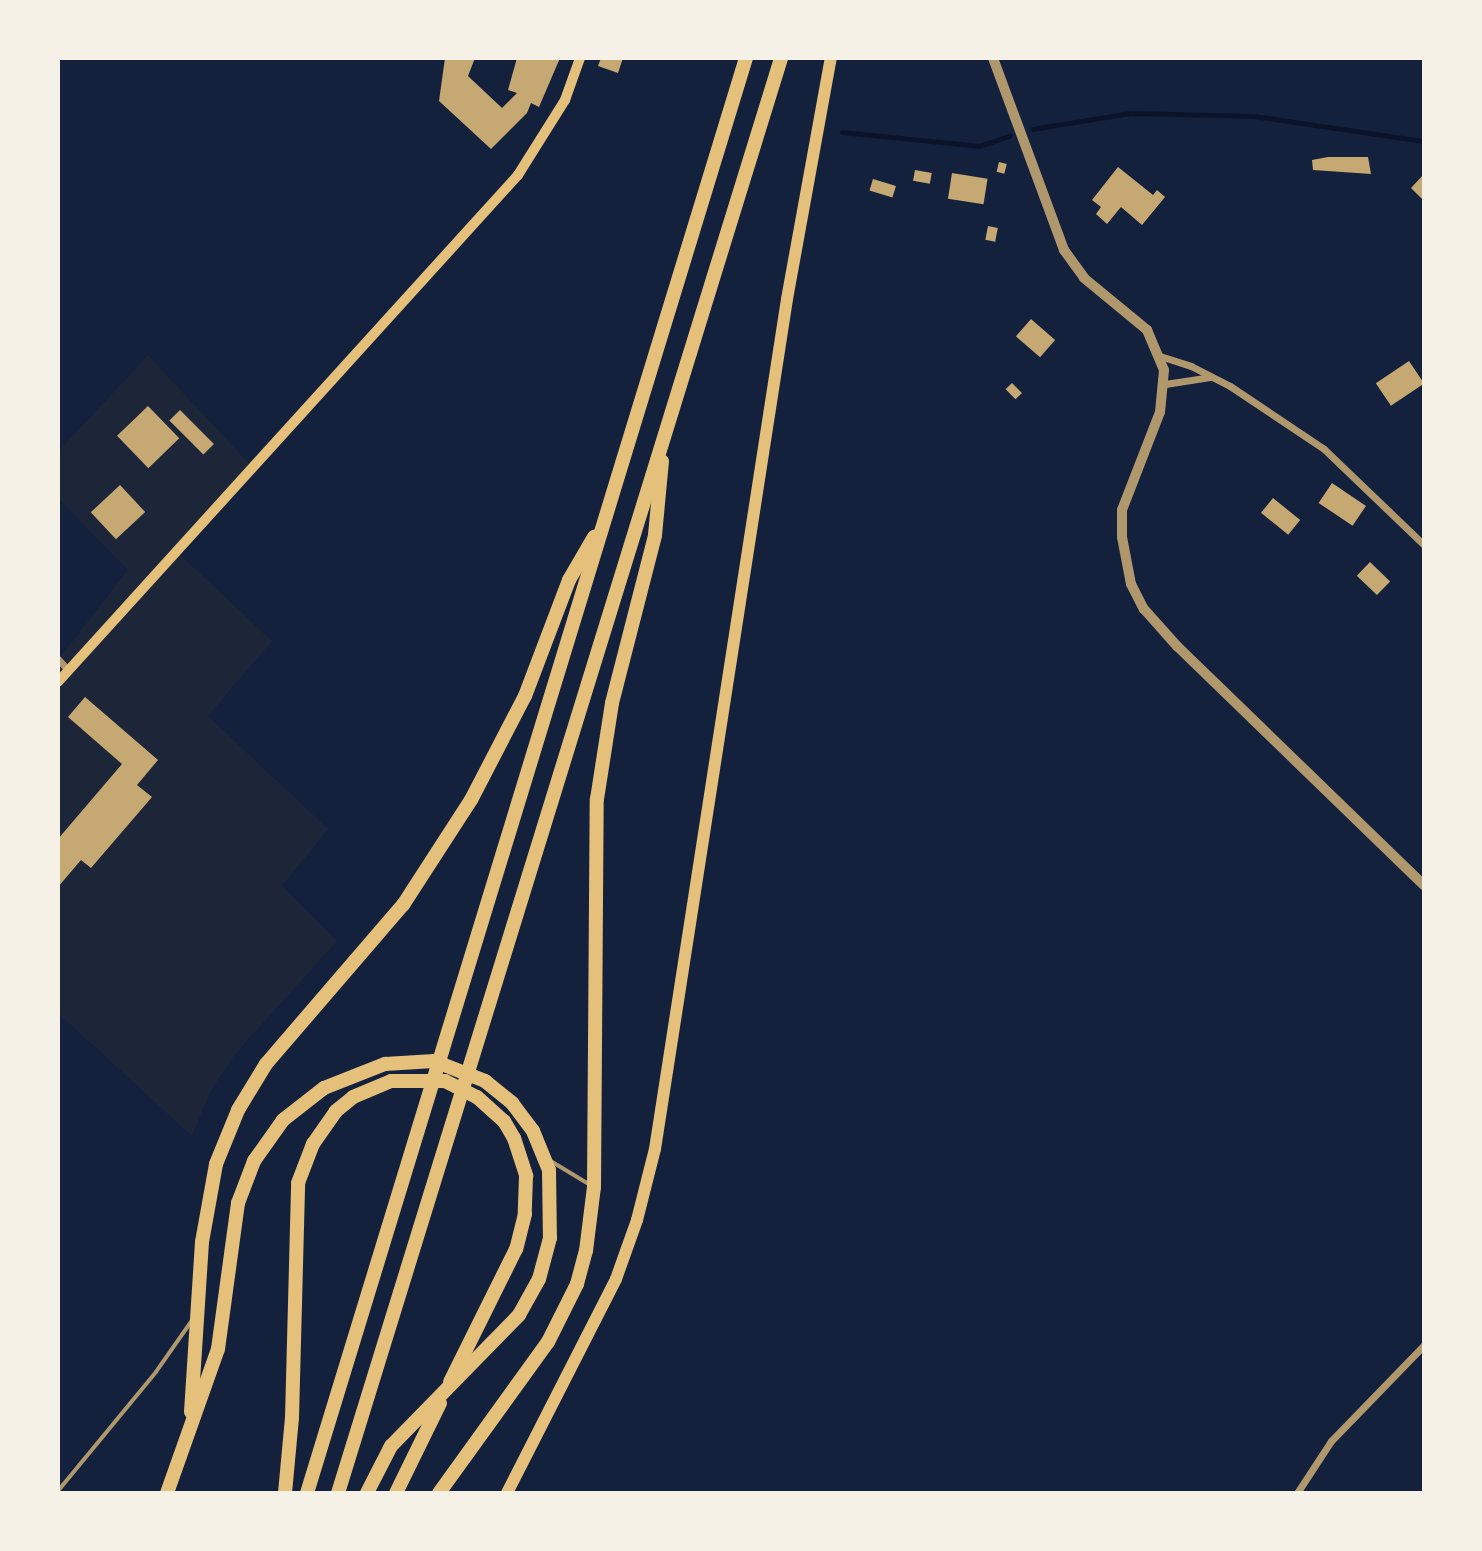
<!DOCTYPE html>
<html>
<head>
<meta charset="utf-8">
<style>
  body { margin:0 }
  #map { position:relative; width:1482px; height:1551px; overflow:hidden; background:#14213d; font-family:Karla,sans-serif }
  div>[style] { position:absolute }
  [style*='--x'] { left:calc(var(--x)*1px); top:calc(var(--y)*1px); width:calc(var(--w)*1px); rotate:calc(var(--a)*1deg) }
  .green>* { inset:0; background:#1d2539 }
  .stream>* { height:4.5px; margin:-2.25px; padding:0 2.25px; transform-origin:2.25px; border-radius:2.25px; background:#0b132b }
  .building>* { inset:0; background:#c6a872; transform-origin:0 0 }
  .service>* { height:3.5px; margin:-1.75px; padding:0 1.75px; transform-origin:1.75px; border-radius:1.75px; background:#b1986c }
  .minor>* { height:7px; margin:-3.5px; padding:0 3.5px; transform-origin:3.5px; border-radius:3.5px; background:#b1986c }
  .tertiary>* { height:10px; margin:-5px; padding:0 5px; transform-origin:5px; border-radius:5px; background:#b1986c }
  .secondary>* { height:10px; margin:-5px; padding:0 5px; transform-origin:5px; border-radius:5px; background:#e5c07b }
  .trunk>* { height:12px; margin:-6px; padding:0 6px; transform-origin:6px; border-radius:6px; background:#e5c07b }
  .motorway>* { height:14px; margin:-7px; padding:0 7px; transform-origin:7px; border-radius:7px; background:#e5c07b }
  span { translate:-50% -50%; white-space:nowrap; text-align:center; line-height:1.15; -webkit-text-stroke:7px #f6f1e7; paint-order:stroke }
  .frame { position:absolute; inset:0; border:60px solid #f6f1e7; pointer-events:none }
</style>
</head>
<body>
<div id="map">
  <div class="green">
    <div style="clip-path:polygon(148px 355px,253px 468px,179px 554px,272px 641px,208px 716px,328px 829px,282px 886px,337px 941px,235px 1054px,210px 1092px,192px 1136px,58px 1013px,58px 660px,128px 570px,58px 498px,58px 452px)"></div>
  </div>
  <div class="stream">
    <div style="--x:1033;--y:129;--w:98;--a:-9.4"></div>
    <div style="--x:1130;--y:113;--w:124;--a:1.4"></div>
    <div style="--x:1254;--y:116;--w:172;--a:8.4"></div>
    <div style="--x:842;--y:132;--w:139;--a:5.8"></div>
    <div style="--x:980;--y:146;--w:31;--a:-19"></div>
  </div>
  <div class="building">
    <div style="clip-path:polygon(445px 58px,475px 58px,468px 76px,502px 108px,517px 93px,508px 90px,517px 58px,560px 58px,539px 107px,531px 103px,527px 113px,491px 149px,439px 101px)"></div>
    <div style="clip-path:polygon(601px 58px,623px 58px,618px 73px,598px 66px)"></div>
    <div style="clip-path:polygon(1328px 157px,1368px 157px,1371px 174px,1313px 170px,1312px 160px)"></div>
    <div style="left:999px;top:162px;width:8px;height:10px;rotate:14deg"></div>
    <div style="clip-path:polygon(1118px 167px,1153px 195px,1157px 190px,1165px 197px,1142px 225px,1121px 207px,1107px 224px,1096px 214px,1101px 207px,1092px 200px)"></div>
    <div style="left:915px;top:170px;width:17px;height:11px;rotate:10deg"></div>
    <div style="left:952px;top:173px;width:36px;height:26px;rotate:9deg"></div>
    <div style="clip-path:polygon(1424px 174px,1424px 201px,1411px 188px)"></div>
    <div style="left:873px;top:179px;width:24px;height:12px;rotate:17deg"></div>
    <div style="left:988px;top:226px;width:10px;height:14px;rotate:11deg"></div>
    <div style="left:1031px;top:319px;width:32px;height:23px;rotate:41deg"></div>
    <div style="left:1409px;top:361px;width:27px;height:40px;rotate:56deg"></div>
    <div style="left:1012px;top:383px;width:14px;height:9px;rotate:45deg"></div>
    <div style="left:148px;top:406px;width:45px;height:43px;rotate:46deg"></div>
    <div style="left:180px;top:410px;width:48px;height:15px;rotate:45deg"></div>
    <div style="left:1332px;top:483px;width:41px;height:24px;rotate:34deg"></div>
    <div style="left:120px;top:485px;width:37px;height:40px;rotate:47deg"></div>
    <div style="left:1273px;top:498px;width:35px;height:19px;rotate:39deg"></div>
    <div style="left:1370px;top:562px;width:28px;height:19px;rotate:44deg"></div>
    <div style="clip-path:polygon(85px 697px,158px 760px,137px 785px,152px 797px,91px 868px,81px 860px,58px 887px,58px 839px,122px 764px,68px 717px)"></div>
  </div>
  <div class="service">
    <div style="--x:551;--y:1161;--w:44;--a:31.2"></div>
    <div style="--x:58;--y:1491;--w:154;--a:-50.5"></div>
    <div style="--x:156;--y:1372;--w:61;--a:-55"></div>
  </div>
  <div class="minor">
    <div style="--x:1160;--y:356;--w:33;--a:18"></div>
    <div style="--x:1191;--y:366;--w:44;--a:27.1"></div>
    <div style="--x:1230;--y:386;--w:113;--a:33.8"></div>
    <div style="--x:1324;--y:449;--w:139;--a:43.8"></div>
    <div style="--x:1165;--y:384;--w:47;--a:-8.7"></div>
    <div style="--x:58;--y:659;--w:15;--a:48"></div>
    <div style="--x:1297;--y:1493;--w:62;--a:-56.8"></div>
    <div style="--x:1331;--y:1441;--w:134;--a:-45.9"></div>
  </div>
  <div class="tertiary">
    <div style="--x:993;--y:58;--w:205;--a:69.7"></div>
    <div style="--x:1064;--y:250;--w:34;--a:54"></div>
    <div style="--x:1084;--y:278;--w:82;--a:39.5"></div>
    <div style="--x:1147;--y:330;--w:43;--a:67"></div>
    <div style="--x:1164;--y:370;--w:42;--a:95.4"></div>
    <div style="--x:1160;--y:412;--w:105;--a:111.2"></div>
    <div style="--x:1122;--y:510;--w:27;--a:90"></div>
    <div style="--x:1122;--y:537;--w:48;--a:79.2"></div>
    <div style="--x:1131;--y:584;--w:28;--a:63"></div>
    <div style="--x:1144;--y:609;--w:50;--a:48.3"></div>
    <div style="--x:1177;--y:646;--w:344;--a:44.1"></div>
  </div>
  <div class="secondary">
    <div style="--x:58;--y:682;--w:685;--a:-47.78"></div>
    <div style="--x:518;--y:175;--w:89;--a:-57.9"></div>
    <div style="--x:565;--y:100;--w:45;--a:-70.3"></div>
  </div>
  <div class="trunk">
    <div style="--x:507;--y:1493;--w:240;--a:-63"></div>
    <div style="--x:616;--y:1279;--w:63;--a:-70.4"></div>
    <div style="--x:637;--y:1220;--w:73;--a:-75.8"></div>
    <div style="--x:655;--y:1149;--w:860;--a:-81.17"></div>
    <div style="--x:787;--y:299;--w:245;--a:-79.7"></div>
  </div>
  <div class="motorway">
    <div style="--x:191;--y:1412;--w:170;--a:-86.3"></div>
    <div style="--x:202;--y:1242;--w:79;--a:-79.8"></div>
    <div style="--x:216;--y:1164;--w:58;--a:-67.8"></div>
    <div style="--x:238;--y:1110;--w:54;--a:-58.7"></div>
    <div style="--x:266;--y:1064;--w:210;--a:-49.3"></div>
    <div style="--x:403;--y:905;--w:125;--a:-57.1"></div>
    <div style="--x:471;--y:800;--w:117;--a:-62.6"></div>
    <div style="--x:525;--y:696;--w:124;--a:-69.2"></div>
    <div style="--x:569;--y:580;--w:50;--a:-59.8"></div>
    <div style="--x:167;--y:1493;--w:153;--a:-70.5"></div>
    <div style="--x:218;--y:1349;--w:147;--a:-82.2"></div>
    <div style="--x:238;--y:1203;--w:45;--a:-69.1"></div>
    <div style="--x:254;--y:1161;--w:50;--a:-54.7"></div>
    <div style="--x:283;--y:1120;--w:52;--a:-38"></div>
    <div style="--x:324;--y:1088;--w:66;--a:-21.5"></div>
    <div style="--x:385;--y:1064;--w:49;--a:-3.5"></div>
    <div style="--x:434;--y:1061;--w:55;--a:21.4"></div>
    <div style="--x:485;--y:1081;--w:35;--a:39"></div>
    <div style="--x:512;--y:1103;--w:35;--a:53"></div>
    <div style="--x:533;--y:1131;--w:42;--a:67.7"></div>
    <div style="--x:549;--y:1170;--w:68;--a:89.2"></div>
    <div style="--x:550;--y:1238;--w:42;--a:105"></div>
    <div style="--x:539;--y:1279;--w:41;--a:119.1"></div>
    <div style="--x:519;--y:1315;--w:183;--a:134.3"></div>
    <div style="--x:391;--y:1446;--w:53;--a:117.1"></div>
    <div style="--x:285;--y:1493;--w:75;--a:-84.7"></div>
    <div style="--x:292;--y:1418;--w:235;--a:-88.5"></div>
    <div style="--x:298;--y:1183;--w:42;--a:-69"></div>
    <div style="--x:313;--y:1144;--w:40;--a:-55.1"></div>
    <div style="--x:336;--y:1111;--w:22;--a:-39"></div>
    <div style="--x:353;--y:1097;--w:41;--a:-22.8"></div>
    <div style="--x:391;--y:1081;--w:54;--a:0"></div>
    <div style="--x:445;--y:1081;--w:36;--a:27"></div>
    <div style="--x:477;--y:1097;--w:36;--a:42"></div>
    <div style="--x:504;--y:1121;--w:20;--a:60"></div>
    <div style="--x:514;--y:1138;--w:40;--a:72"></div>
    <div style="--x:526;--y:1176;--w:38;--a:92"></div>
    <div style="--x:525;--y:1214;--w:36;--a:104"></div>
    <div style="--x:516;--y:1249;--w:148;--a:116.4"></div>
    <div style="--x:307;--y:1493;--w:1501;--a:-72.99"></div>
    <div style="--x:338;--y:1493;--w:1502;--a:-72.84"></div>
    <div style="--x:396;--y:1493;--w:100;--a:-63.9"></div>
    <div style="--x:439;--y:1493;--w:186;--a:-54.2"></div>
    <div style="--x:548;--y:1342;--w:65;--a:-63.4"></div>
    <div style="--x:577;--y:1284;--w:34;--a:-75"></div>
    <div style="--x:586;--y:1251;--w:64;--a:-82.9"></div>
    <div style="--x:594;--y:1187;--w:388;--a:-89.6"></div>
    <div style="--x:597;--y:799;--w:97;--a:-81.1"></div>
    <div style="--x:612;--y:703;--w:173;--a:-75.6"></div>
    <div style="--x:655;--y:535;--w:74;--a:-84.6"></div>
  </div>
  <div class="frame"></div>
</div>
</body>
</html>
